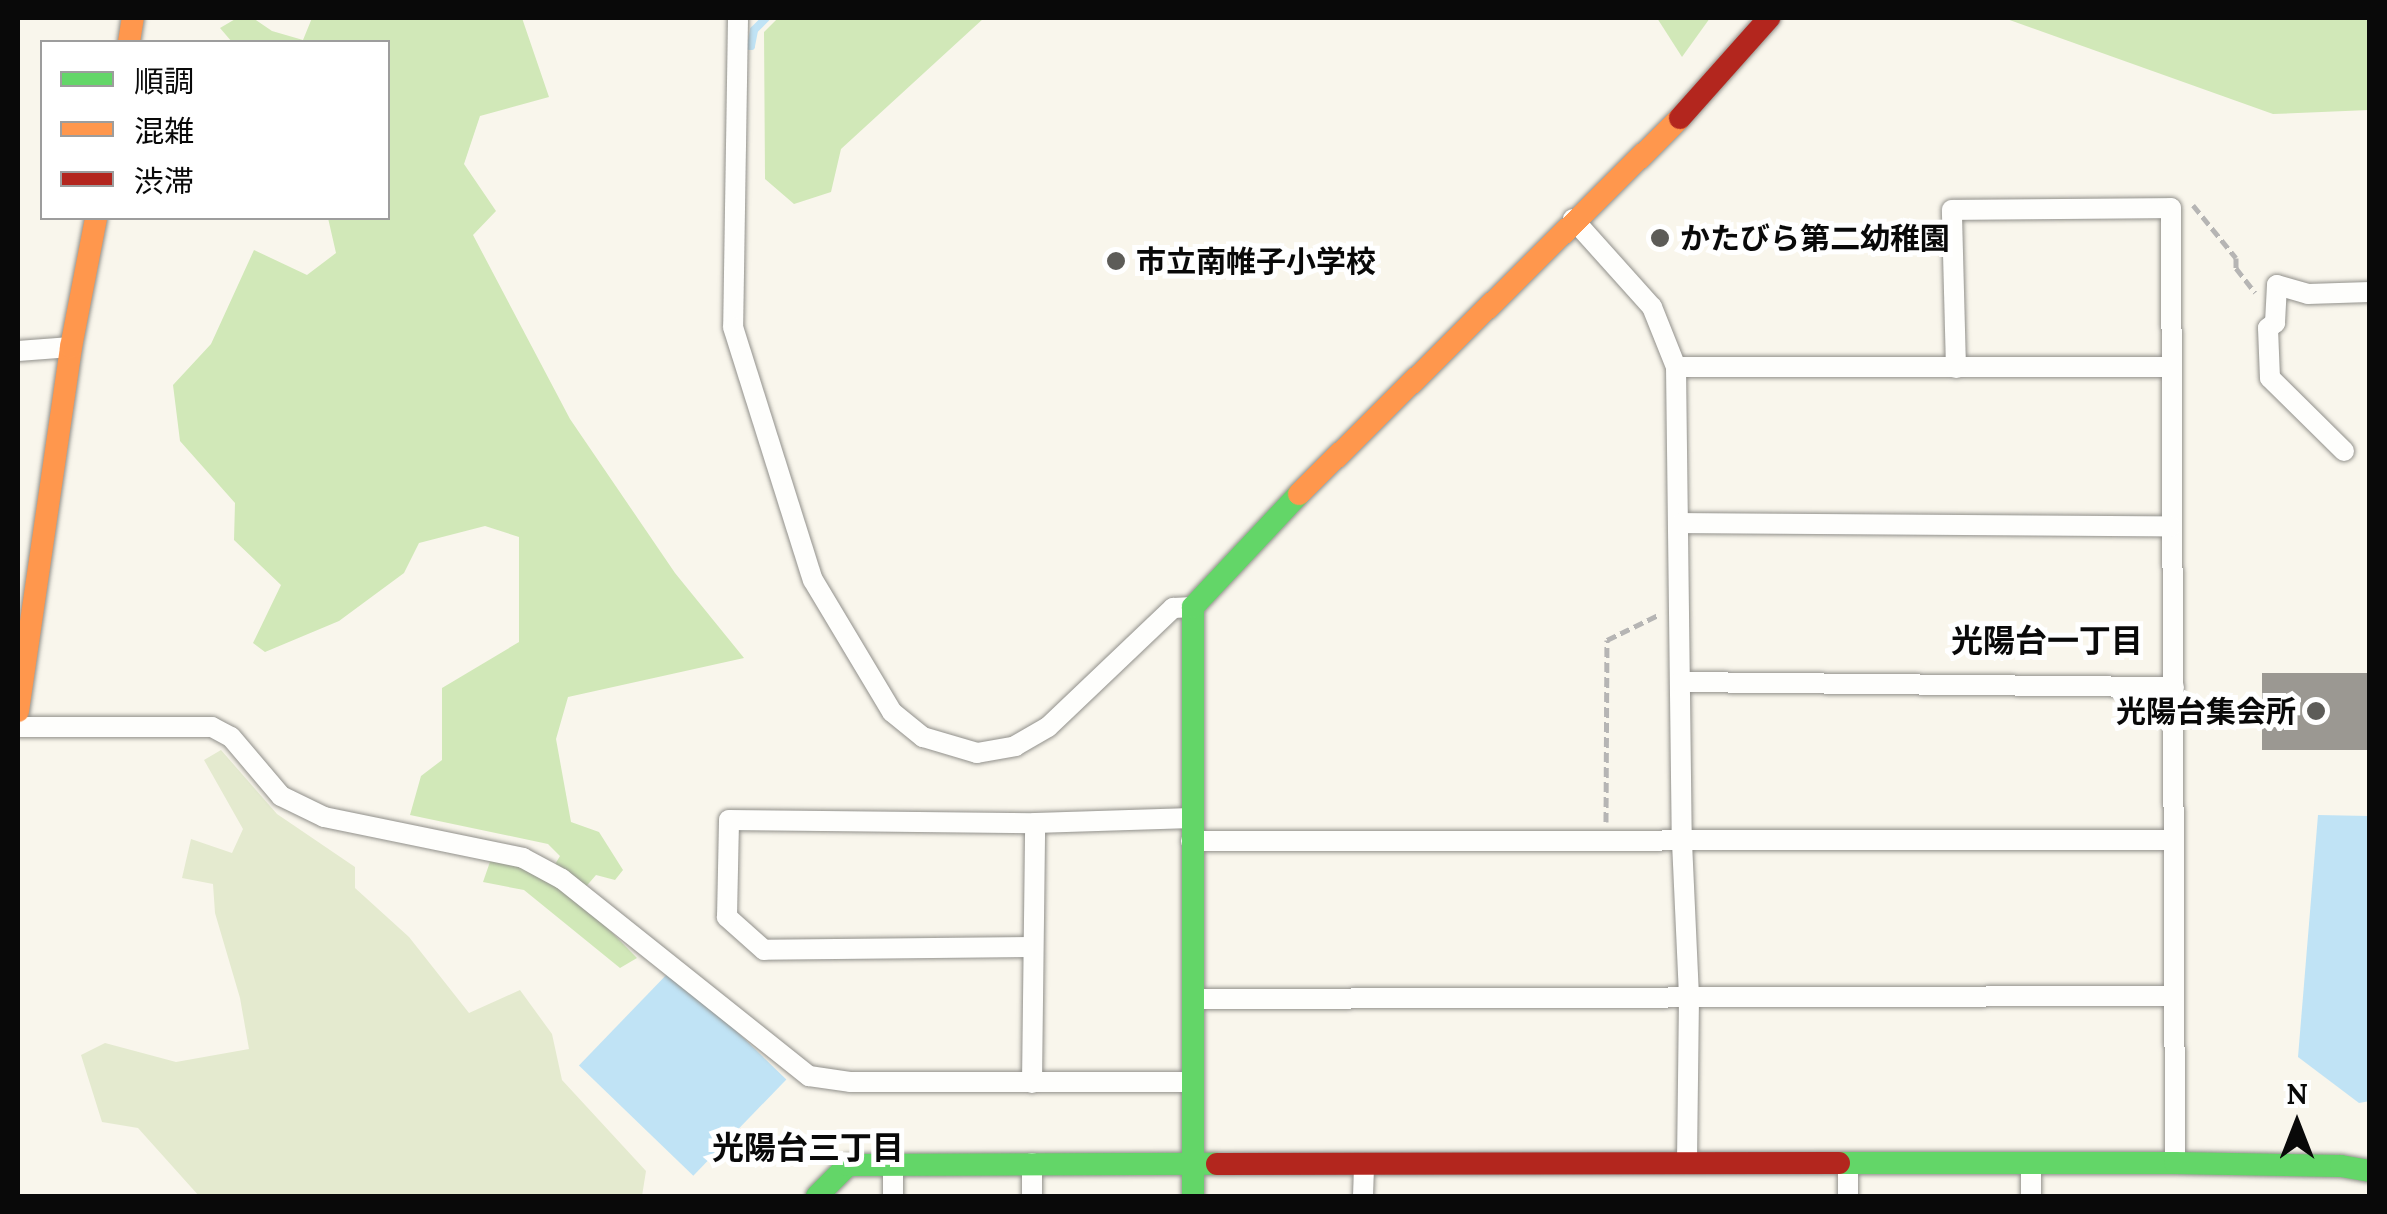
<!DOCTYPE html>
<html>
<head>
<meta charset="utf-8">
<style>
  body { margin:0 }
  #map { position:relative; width:2387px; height:1214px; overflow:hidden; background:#f9f6ec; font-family:Lora,"Noto Sans JP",serif }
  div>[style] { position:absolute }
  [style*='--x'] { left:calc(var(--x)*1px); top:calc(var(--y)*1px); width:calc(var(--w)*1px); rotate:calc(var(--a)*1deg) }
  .forest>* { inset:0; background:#d1e8b8 }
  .cemetery>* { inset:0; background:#e4eacf }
  .water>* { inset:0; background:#c0e3f5; transform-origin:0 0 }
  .stream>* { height:8px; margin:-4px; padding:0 4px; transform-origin:4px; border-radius:4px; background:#c0e3f5 }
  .building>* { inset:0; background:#9b9892; transform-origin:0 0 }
  .path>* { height:5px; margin-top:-2.5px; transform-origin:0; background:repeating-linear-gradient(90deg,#b6b5b4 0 10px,transparent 0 15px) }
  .roads { filter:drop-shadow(0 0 2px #91908b) drop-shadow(0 0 2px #91908b) }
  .street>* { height:20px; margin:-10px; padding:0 10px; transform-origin:10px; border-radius:10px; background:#fefefc }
  .fast>* { height:22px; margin:-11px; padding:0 11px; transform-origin:11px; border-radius:11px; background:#63d668 }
  .slow>* { height:22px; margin:-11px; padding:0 11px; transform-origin:11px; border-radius:11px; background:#ff974d }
  .jam>* { height:22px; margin:-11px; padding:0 11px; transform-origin:11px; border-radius:11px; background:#b3261e }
  .dots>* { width:28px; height:28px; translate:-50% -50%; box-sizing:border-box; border:5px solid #fff; border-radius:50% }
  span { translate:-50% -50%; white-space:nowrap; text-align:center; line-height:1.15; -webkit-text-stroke:10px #fff; paint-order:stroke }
  .poi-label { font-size:30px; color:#090909; font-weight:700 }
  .left { translate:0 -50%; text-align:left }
  .right { translate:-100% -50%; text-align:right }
  .neighbourhood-label { font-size:32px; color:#090909; font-weight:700 }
  .frame { position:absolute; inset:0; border:20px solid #090909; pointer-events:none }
  .legend { position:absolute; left:40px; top:40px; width:350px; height:180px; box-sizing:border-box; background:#fff; border:2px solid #9d9d9d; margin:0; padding:12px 18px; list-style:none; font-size:30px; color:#090909 }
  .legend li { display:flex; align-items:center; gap:20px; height:50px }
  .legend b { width:50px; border:2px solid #9d9d9d }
  .north { position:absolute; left:2247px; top:1074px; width:100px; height:100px; -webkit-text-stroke:8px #fff; paint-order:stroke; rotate:0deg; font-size:28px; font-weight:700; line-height:40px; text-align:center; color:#090909 }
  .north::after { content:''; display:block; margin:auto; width:35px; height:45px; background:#090909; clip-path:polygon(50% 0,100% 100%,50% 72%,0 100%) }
</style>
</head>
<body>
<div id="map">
  <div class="forest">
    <div style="clip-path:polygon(237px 18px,253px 18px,272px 31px,303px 40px,312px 18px,522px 18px,549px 97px,480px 116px,464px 164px,496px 211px,473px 235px,570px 419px,675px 573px,744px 658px,568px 697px,556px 739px,571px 822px,599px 832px,623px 870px,615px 880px,596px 875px,577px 897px,637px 958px,620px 968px,524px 890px,483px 882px,491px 859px,521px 863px,548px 876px,560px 856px,548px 844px,410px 815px,421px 776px,442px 760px,442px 688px,519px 642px,519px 537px,485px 526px,419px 543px,404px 573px,339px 621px,265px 652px,253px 643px,281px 585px,234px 540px,235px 503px,180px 441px,173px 385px,211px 344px,254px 250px,307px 275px,336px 253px,328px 218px,388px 218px,388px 42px,232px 42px,220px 28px)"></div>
    <div style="clip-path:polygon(778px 18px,984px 18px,841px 149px,831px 192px,794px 204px,765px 179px,764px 32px)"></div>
    <div style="clip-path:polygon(1657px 18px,1710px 18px,1682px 57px)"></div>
    <div style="clip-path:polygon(2004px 18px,2369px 18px,2369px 110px,2273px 114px)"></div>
  </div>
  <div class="cemetery">
    <div style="clip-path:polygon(221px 750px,277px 814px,355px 867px,355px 888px,409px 937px,469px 1013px,520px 990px,552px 1034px,562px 1080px,646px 1171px,642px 1196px,199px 1196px,138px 1128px,102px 1122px,81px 1055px,105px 1043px,176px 1062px,249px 1049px,240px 998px,215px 913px,213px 884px,182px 878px,191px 839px,232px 853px,243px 829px,204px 760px)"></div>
  </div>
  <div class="water">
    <div style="clip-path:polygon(2318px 815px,2369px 816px,2370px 1101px,2359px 1103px,2298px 1057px)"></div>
    <div style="left:672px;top:969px;width:159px;height:134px;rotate:44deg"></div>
  </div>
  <div class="stream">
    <div style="--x:738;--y:45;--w:13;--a:4"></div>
    <div style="--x:751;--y:46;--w:16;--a:-79"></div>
    <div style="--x:754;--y:30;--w:17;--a:-45"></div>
  </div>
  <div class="building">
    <div style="left:2262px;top:673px;width:108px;height:77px"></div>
  </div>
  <div class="path">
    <div style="--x:2193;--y:205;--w:68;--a:50.9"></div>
    <div style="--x:2236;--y:258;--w:10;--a:90"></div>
    <div style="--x:2236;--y:268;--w:31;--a:52"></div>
    <div style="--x:1606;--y:822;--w:182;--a:-89.7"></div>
    <div style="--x:1607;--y:640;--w:57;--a:-26.1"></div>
  </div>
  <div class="roads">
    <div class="street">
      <div style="--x:738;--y:18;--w:309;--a:90.9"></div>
      <div style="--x:733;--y:327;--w:265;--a:72.5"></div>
      <div style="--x:813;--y:580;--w:154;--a:59.1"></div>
      <div style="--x:892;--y:712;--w:40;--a:39"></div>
      <div style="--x:923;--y:737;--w:56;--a:16.5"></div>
      <div style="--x:977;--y:753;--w:39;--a:-10"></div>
      <div style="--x:1015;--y:746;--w:38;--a:-30"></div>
      <div style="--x:1048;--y:727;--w:173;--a:-43.6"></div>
      <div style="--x:1173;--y:608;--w:20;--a:-3"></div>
      <div style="--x:1573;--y:219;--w:118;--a:48.1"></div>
      <div style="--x:1652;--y:307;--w:65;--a:68.2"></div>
      <div style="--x:1676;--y:367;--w:475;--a:89.3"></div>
      <div style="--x:1682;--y:842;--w:156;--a:87.4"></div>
      <div style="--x:1689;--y:998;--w:164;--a:90.7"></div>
      <div style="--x:18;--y:351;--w:53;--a:-4.3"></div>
      <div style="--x:1676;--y:367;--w:496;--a:0"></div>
      <div style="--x:1956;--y:368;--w:158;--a:-91.5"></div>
      <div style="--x:1952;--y:210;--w:219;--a:-0.5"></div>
      <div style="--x:2171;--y:208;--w:955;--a:89.76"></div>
      <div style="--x:2344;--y:451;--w:104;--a:-135.4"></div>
      <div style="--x:2270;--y:378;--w:50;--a:-92.3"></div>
      <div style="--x:2268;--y:328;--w:9;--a:-36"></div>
      <div style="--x:2275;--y:323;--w:38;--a:-87"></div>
      <div style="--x:2277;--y:285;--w:32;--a:16"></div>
      <div style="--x:2308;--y:294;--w:62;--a:-1.8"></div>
      <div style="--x:1681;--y:523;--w:490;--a:0.4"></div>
      <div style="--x:1680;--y:682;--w:494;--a:0.6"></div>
      <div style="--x:18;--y:727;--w:194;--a:0"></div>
      <div style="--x:212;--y:727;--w:21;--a:28"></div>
      <div style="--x:231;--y:737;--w:77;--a:49.7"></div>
      <div style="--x:281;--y:796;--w:48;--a:26"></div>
      <div style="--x:324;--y:817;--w:203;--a:11.6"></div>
      <div style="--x:523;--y:858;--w:44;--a:28.3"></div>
      <div style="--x:562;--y:879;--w:316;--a:38.6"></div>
      <div style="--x:809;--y:1076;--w:41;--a:8.3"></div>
      <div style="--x:850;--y:1082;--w:342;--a:0"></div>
      <div style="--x:1191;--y:841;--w:982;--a:-0.06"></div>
      <div style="--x:1030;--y:947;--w:266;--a:179.4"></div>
      <div style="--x:764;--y:950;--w:50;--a:-138.3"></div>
      <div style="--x:727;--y:917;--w:97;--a:-88.8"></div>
      <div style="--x:729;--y:820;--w:306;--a:0.6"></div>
      <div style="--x:1035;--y:823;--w:157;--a:-1.8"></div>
      <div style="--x:1192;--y:999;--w:982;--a:-0.18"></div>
      <div style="--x:1032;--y:1083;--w:260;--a:-89.3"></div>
      <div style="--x:1032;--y:1163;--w:33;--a:90"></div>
      <div style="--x:893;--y:1164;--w:32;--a:90"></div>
      <div style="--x:2031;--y:1164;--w:32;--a:90"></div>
      <div style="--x:1363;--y:1196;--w:33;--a:-88"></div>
      <div style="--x:1848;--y:1196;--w:33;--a:-90"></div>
    </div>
    <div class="fast">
      <div style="--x:1839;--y:1163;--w:336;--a:0"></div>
      <div style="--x:2175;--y:1163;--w:166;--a:1"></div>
      <div style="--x:2341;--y:1166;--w:29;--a:10"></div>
      <div style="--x:817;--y:1196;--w:44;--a:-45"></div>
      <div style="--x:848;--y:1165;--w:369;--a:-0.2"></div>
      <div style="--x:1193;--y:1196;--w:589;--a:-90"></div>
      <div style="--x:1193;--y:607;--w:155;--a:-46.8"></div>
    </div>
    <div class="slow">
      <div style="--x:129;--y:42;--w:24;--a:-81"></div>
      <div style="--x:1299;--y:494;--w:535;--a:-44.62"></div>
      <div style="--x:18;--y:711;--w:368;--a:-81.7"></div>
      <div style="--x:71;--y:347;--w:131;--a:-79"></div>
    </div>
    <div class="jam">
      <div style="--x:1680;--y:118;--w:134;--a:-48.3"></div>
      <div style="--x:1217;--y:1164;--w:622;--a:-0.09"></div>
    </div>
  </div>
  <div class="dots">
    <div style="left:1660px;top:238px;background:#5d5c58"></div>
    <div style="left:1116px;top:261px;background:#5d5c58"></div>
    <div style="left:2316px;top:711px;background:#5d5c58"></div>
  </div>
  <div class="poi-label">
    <span class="left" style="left:1680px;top:238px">かたびら第二幼稚園</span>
    <span class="left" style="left:1136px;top:261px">市立南帷子小学校</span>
    <span class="right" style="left:2296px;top:711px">光陽台集会所</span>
  </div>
  <div class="neighbourhood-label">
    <span style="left:2047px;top:641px">光陽台一丁目</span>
    <span style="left:808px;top:1148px">光陽台三丁目</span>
  </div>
  <div class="frame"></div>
  <ul class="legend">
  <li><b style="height:12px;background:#63d668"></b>順調</li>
  <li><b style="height:12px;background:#ff974d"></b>混雑</li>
  <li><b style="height:12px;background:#b3261e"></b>渋滞</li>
  </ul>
  <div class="north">N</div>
</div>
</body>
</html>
